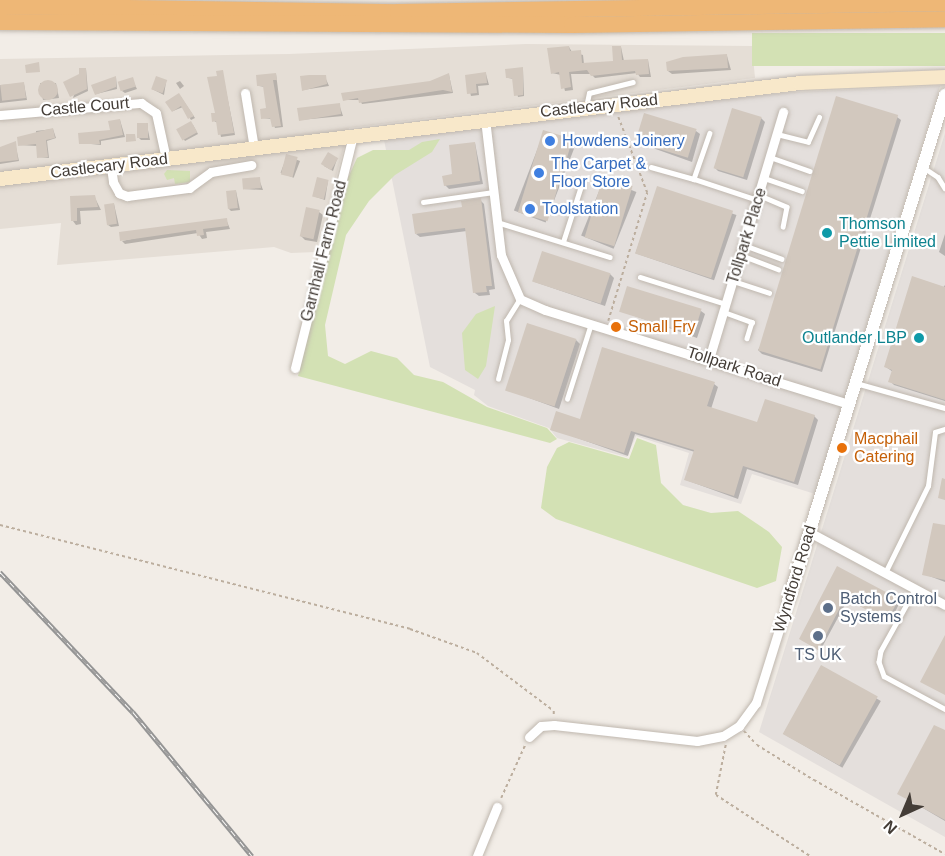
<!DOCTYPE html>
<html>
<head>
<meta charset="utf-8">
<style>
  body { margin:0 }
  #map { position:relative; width:945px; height:856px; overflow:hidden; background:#f2ede7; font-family:Helvetica,sans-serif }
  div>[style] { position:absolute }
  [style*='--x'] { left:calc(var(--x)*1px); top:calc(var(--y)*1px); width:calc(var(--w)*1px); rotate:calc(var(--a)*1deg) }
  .residential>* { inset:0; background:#e5ded6 }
  .industrial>* { inset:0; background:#e4dfdc }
  .green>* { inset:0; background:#d3e1b4; transform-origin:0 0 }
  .shadow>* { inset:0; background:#0003; transform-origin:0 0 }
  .building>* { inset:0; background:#d2c8be; transform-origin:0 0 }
  .round { border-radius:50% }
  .path>* { height:1.5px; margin-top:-0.75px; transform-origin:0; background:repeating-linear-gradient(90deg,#bcae9e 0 3px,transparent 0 6px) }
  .roads { filter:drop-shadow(0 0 2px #bfb7ae) drop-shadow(0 0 2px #bfb7ae) }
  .service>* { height:4.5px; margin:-2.25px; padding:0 2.25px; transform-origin:2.25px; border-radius:2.25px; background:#fff }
  .minor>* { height:9px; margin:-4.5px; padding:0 4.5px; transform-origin:4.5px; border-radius:4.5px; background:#fff }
  .tertiary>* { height:12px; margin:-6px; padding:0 6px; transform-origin:6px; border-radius:6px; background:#fff }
  .secondary>* { height:14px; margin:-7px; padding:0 7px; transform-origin:7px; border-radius:7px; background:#f8e8ca }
  .motorway>* { height:16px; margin:-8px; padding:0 8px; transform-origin:8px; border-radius:8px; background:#eeb776 }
  .rail>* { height:4.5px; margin-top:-2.25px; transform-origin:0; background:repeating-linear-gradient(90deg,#fff 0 7px,#959595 0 14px); box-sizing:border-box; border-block:2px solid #959595 }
  .dots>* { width:16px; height:16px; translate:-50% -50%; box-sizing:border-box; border:3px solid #fff; border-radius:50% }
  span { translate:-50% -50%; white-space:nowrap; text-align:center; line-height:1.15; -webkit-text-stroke:4.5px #fff; paint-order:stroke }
  .street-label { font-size:16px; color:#443d37 }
  .shop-label { font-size:16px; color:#366cbe }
  .left { translate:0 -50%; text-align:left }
  .culture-label { font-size:16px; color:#0d838f }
  .right { translate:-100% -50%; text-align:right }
  .food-label { font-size:16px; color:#c56008 }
  .service-label { font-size:16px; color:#4e5e75 }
  .north { position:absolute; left:873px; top:784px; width:60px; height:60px; -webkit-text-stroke:4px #fff; paint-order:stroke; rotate:224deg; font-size:16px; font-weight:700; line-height:24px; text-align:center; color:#443d37 }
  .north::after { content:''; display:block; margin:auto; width:21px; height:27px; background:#443d37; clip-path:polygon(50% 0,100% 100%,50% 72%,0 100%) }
</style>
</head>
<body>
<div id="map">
  <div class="residential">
    <div style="clip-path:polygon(526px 44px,752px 46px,755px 78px,349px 128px,316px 252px,291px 253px,274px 247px,57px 265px,61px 223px,0 229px,0 59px,289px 54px)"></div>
  </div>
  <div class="industrial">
    <div style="clip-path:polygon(940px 86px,815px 494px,752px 474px,741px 504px,680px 485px,689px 453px,636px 436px,627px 457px,557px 438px,549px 428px,488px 406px,474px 395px,475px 390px,430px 367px,384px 140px,560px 116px,794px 92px)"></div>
    <div style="clip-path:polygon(945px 133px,945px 837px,759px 732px)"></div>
  </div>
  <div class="green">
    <div style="left:945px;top:33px;width:33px;height:193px;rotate:90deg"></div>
    <div style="clip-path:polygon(440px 139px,432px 152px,395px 175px,369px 201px,346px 235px,325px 325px,328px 356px,345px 364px,371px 351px,397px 358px,414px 375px,443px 382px,487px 407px,547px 428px,557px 439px,550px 443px,298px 376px,347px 180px,357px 158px,373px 150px,409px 150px,422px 142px)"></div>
    <div style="clip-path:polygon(167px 170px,190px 171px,190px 182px,175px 184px,174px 178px,167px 180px,164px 174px)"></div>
    <div style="clip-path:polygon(495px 306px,486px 366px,478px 379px,465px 370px,462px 333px,476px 314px)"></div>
    <div style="clip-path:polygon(637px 438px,656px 445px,661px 483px,683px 505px,711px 513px,738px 511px,769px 532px,782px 547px,776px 581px,757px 588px,556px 519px,541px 508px,547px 467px,557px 448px,569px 442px,629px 459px)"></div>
  </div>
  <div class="shadow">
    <div style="clip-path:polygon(569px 47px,572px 52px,583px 55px,584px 64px,615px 62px,621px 47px,624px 61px,648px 60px,651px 77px,640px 77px,637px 73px,595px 78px,591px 74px,571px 74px,573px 90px,565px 91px,561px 75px,552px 73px)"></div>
    <div style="clip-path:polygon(727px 56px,731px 70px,672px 74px,668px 71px)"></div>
    <div style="clip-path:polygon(86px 69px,88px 91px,73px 98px,80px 75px)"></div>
    <div style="clip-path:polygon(523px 69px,524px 96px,518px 97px,514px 79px,508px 78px)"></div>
    <div style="clip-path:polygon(222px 71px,235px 135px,221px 137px,218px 123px,214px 121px)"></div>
    <div style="clip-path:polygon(276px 74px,283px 127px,275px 128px,272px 119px,262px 118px,268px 109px,265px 87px,259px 86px)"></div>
    <div style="clip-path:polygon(486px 74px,489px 85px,478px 86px,479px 95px,471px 96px,466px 76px)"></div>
    <div style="clip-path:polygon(449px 75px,453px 93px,362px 104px,360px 100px,344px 100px,431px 83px)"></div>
    <div style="clip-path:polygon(116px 77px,117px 89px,96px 94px)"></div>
    <div style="clip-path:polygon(325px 77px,329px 86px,303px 90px)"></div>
    <div style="clip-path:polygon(132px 79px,137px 89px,125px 93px,122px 91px)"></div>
    <div style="clip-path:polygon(180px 81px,184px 86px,180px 89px,176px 83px)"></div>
    <div style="clip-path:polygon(166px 82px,164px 95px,152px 89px)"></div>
    <div style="clip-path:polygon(40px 83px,56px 83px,59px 98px,43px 100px)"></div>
    <div style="clip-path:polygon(24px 84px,27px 100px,0 103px,0 85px)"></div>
    <div style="clip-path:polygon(181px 97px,195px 118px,191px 120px,183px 107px,173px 111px)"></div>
    <div style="clip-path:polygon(339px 104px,343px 116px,300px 120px)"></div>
    <div style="clip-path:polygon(897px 117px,901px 120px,822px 372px,762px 354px,758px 350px)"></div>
    <div style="clip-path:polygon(761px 118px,765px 122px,747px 180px,718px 171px,715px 168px)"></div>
    <div style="clip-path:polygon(120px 120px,125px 137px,101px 141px,101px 145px,81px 143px,111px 131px)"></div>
    <div style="clip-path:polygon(147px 125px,150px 140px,141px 140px,139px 138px)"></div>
    <div style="clip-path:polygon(193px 125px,198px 134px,185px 141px,183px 138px)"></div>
    <div style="clip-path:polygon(53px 129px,56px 138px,47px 141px,49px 158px,39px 157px,37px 146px,19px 145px,36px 136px,36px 131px)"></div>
    <div style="clip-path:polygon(696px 131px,700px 134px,692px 162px,636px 142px)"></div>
    <div style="left:544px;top:132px;width:34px;height:84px;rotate:21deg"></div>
    <div style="clip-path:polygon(15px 143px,19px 161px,0 164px,0 148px)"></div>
    <div style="clip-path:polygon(475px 143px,483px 184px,449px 189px,445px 185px)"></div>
    <div style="left:287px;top:156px;width:14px;height:18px;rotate:21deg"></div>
    <div style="clip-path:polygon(337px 159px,333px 171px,324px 166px)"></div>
    <div style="clip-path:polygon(259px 179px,263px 190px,244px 189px)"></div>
    <div style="left:604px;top:179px;width:35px;height:61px;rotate:22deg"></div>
    <div style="clip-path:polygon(328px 181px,325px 200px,316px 197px,314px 195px)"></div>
    <div style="left:658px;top:188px;width:83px;height:69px;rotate:19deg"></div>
    <div style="clip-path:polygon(236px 191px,240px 210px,231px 211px,229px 209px)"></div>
    <div style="clip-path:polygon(94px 196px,101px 210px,80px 211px,81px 224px,76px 225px,73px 221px,71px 197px)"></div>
    <div style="clip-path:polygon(480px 200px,484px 204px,495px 289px,489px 290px,490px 295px,479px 296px,475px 293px,467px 231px,420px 237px,416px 234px)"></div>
    <div style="clip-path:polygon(114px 204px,119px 226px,111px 227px,108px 225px)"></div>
    <div style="clip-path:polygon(319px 212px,323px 215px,317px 242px,305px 240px,301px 236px)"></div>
    <div style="clip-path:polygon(226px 219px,230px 229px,206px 232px,207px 238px,202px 239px,198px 233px,125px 244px,122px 241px)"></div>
    <div style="clip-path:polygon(945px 234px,945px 256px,939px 252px)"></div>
    <div style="clip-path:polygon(610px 274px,614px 278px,605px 306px,535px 282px)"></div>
    <div style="clip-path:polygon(945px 285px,945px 401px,894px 385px,890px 381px,893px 372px,886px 367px)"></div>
    <div style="clip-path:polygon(621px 311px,701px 311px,705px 314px,697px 338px)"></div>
    <div style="clip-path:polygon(576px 340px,580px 344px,559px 409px,508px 390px)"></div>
    <div style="clip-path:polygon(714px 384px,718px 387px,711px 409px,758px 424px,814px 416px,818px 420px,798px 485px,747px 469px,738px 499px,686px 480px,695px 452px,635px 434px,628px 456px,552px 429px)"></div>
    <div style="clip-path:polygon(945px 527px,945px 582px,924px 574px)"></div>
    <div style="clip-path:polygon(838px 568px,900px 602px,890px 622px,848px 599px,820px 651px,801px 639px)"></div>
    <div style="left:822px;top:667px;width:68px;height:77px;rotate:30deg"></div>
    <div style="clip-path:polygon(945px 732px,945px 821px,899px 794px)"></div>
  </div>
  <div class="building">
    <div style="clip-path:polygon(569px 46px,570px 51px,581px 50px,582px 63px,613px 61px,612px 46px,621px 46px,622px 60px,648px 59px,649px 74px,636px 75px,635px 71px,591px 76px,587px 70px,569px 72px,571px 87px,561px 89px,559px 72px,551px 74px,547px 48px)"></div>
    <div style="clip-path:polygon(727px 54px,728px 68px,667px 71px,666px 62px,683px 57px)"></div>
    <div style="clip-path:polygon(39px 62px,40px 72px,26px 73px,25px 65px)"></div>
    <div style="clip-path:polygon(523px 67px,523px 95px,514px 96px,512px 78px,506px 78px,505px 69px)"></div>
    <div style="clip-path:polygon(79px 68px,86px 68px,87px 89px,70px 97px,63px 82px,79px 74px)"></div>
    <div style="clip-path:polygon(223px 70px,234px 133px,218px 135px,216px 121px,212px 122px,211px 113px,215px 113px,207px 77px,217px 76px,216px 71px)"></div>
    <div style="clip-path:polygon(486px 72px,487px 83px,476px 84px,477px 93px,467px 94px,465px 75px)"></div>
    <div style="clip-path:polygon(276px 73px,277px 80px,273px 80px,281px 126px,272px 127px,270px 118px,261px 119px,260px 109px,266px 108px,263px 86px,257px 86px,256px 75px)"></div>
    <div style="clip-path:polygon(449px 73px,452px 92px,443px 90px,359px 103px,358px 98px,343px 101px,341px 93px,430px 81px)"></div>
    <div style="clip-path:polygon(309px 75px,326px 75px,327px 84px,302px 91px,300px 76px)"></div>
    <div style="clip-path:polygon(116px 76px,116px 87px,95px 95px,91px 85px)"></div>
    <div style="left:156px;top:76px;width:12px;height:14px;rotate:20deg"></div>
    <div style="left:133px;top:77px;width:10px;height:16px;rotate:73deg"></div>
    <div class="round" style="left:38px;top:80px;width:20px;height:20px"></div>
    <div style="left:24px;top:82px;width:16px;height:24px;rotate:83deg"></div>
    <div style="clip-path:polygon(179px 93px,194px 116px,188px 119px,181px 106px,172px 112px,165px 102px)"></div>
    <div style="left:836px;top:96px;width:65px;height:266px;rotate:17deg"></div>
    <div style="clip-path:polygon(340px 103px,341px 114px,299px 121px,297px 108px)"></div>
    <div style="left:732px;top:108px;width:31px;height:63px;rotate:17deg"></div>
    <div style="left:644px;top:113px;width:55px;height:30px;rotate:17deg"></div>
    <div style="clip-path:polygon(120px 119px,123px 135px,99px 140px,100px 144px,79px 144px,78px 133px,110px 130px,108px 121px)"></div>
    <div style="left:191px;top:121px;width:13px;height:17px;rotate:61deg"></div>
    <div style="left:137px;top:123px;width:11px;height:15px"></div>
    <div style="clip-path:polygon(53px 128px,55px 138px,46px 140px,48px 157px,37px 158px,36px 144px,18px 146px,17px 137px)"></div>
    <div style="left:543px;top:130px;width:31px;height:86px;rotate:17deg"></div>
    <div style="clip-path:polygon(126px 134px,135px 134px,136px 141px,126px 142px)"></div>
    <div style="clip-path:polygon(16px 141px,18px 160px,0 162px,0 147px)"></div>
    <div style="clip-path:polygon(475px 142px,480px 181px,444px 186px,442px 176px,452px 174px,449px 145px)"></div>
    <div style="left:328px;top:152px;width:12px;height:14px;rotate:31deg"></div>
    <div style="left:286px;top:154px;width:12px;height:21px;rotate:14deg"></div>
    <div style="left:260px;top:177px;width:11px;height:18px;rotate:85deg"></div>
    <div style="left:317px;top:177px;width:12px;height:20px;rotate:14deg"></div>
    <div style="left:603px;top:177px;width:31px;height:63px;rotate:17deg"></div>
    <div style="left:657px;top:186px;width:80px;height:71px;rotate:18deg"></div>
    <div style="left:236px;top:190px;width:18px;height:10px;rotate:84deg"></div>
    <div style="clip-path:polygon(95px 195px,98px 207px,77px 208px,77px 221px,71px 221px,70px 196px)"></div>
    <div style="clip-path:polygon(481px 198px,492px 286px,486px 286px,487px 292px,473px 293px,465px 228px,415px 234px,412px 214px,462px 207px,461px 201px)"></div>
    <div style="left:114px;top:203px;width:21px;height:10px;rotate:82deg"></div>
    <div style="left:306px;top:207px;width:14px;height:30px;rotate:12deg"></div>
    <div style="clip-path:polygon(227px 218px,228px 226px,203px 229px,204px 235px,197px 236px,196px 230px,120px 241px,119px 232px)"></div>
    <div style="left:542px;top:251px;width:72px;height:32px;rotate:18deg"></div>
    <div style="clip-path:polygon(912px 276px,945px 287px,945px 400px,888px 382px,892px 370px,884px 367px)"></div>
    <div style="left:627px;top:286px;width:78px;height:27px;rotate:17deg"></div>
    <div style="left:527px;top:323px;width:52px;height:71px;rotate:18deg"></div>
    <div style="clip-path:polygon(602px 347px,715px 382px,707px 406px,757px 422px,765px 399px,815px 415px,794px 482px,743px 466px,734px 496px,684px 480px,694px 450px,631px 431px,624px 453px,550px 430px,556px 411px,580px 419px)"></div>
    <div style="clip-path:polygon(942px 478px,945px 479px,945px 500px,938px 498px)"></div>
    <div style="clip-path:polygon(933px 523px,945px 525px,945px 580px,922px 575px)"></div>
    <div style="clip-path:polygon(837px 566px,899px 599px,887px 621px,845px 598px,818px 650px,799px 639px)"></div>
    <div style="clip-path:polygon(945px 635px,945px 695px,920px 682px)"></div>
    <div style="left:821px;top:665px;width:65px;height:79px;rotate:29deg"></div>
    <div style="clip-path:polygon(934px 725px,945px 730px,945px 820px,897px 794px)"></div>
  </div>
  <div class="path">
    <div style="--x:608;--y:321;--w:134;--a:-73.1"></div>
    <div style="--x:647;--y:193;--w:81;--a:-110.9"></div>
    <div style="--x:0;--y:525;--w:423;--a:14.2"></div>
    <div style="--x:410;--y:629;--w:71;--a:19.7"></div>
    <div style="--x:477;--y:653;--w:96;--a:37"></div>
    <div style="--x:554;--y:711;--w:5;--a:90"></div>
    <div style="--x:744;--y:731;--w:19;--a:47"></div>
    <div style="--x:757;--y:745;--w:67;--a:31.6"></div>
    <div style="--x:814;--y:780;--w:150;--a:29.5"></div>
    <div style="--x:726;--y:745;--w:51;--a:101.3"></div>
    <div style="--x:716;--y:795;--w:112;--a:33"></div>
    <div style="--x:501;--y:798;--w:58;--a:-65.6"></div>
  </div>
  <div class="roads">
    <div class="service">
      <div style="--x:586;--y:107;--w:14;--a:-78"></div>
      <div style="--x:589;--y:93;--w:45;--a:-14"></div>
      <div style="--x:710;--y:133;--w:49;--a:109.2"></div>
      <div style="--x:694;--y:179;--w:67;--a:18.2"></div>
      <div style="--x:777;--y:134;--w:32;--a:14"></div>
      <div style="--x:808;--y:142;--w:27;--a:-66"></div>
      <div style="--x:770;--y:157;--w:42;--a:19.3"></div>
      <div style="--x:651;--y:167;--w:45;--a:15.6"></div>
      <div style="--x:923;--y:167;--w:18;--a:34"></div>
      <div style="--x:938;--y:177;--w:13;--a:58"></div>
      <div style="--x:764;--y:178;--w:40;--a:18.9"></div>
      <div style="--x:759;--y:195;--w:30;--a:23"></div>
      <div style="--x:787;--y:207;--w:20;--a:101"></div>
      <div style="--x:423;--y:202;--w:71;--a:-8.1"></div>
      <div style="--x:497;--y:222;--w:118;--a:17.2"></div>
      <div style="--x:563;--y:242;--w:59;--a:-72.2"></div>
      <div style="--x:744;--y:245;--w:40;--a:20.2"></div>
      <div style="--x:741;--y:255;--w:40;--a:21"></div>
      <div style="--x:640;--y:277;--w:90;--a:17.4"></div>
      <div style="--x:733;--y:281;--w:38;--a:18"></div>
      <div style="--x:724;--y:312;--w:30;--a:20"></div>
      <div style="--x:752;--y:322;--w:17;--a:107"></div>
      <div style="--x:498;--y:379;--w:40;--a:-75.6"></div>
      <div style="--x:508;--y:340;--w:19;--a:-96"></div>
      <div style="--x:506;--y:321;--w:26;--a:-58"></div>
      <div style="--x:856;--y:383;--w:92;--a:15.7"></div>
      <div style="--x:567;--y:399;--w:79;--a:-72.3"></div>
      <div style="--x:885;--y:573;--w:97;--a:-63.7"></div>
      <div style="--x:928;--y:486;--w:54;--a:-82.6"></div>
      <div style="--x:935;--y:432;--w:10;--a:-17"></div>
      <div style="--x:915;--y:590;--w:70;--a:119.1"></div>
      <div style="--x:881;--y:651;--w:11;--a:100"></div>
      <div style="--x:879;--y:662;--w:15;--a:70"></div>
      <div style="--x:884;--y:676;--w:69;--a:28.4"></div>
    </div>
    <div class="minor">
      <div style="--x:245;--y:93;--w:56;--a:80.7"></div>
      <div style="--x:0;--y:115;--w:142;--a:-4.9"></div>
      <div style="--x:141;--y:103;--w:18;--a:34"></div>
      <div style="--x:156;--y:113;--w:47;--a:77.7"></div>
      <div style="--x:485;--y:119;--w:137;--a:83.3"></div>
      <div style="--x:501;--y:255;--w:48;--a:66.6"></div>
      <div style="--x:520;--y:299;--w:27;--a:24"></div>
      <div style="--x:545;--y:310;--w:318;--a:17.2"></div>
      <div style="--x:111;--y:167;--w:15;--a:82"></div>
      <div style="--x:113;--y:182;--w:13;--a:61"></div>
      <div style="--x:119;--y:193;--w:9;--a:21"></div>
      <div style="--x:127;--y:196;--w:63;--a:-7.4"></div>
      <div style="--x:189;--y:188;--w:27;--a:-36"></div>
      <div style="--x:211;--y:172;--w:41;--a:-9.9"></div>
      <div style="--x:709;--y:359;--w:258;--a:-73.3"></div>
      <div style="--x:295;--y:368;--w:240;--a:-76"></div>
      <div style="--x:809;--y:532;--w:154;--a:28.2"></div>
      <div style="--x:529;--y:737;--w:16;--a:-43"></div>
      <div style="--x:541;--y:726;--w:13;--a:-4"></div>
      <div style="--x:554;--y:725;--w:144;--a:6.4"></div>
      <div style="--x:697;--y:741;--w:26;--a:-11"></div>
      <div style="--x:723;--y:736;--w:19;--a:-32"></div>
      <div style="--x:739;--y:726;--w:29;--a:-54"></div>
      <div style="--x:756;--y:703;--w:107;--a:-72.6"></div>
      <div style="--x:477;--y:856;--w:53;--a:-67.8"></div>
    </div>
    <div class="tertiary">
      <div style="--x:788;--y:601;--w:530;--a:-72.76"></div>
    </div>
    <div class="secondary">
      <div style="--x:0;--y:179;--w:806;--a:-6.84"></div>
      <div style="--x:800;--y:83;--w:145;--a:-2.4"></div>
    </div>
    <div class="motorway">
      <div style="--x:0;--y:6;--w:398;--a:0.9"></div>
      <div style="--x:398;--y:12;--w:547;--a:-0.94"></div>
      <div style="--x:0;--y:22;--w:572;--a:0.3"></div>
      <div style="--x:572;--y:25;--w:373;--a:-0.9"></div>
    </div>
  </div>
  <div class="rail">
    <div style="--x:0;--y:572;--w:193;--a:46.5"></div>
    <div style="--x:133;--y:712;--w:187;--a:50.4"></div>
  </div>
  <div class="dots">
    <div style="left:550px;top:141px;background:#3f7fe0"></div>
    <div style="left:539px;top:173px;background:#3f7fe0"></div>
    <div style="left:530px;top:209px;background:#3f7fe0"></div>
    <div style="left:827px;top:233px;background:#0f9aa8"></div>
    <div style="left:616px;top:327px;background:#e8710a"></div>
    <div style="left:919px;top:338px;background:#0f9aa8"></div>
    <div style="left:842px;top:448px;background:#e8710a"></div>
    <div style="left:828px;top:608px;background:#5c6f8a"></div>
    <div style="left:818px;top:636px;background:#5c6f8a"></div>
  </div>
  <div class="street-label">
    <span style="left:599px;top:106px;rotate:-6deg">Castlecary Road</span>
    <span style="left:85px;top:107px;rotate:-5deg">Castle Court</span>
    <span style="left:109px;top:166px;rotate:-7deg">Castlecary Road</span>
    <span style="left:747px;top:236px;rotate:-73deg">Tollpark Place</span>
    <span style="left:324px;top:251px;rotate:-76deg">Garnhall Farm Road</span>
    <span style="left:734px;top:367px;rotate:18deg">Tollpark Road</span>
    <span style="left:795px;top:579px;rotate:-73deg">Wyndford Road</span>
  </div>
  <div class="shop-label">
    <span class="left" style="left:562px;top:141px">Howdens Joinery</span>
    <span class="left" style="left:551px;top:173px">The Carpet &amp;<br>Floor Store</span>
    <span class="left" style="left:542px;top:209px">Toolstation</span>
  </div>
  <div class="culture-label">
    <span class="left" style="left:839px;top:233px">Thomson<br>Pettie Limited</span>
    <span class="right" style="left:907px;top:338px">Outlander LBP</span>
  </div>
  <div class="food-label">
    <span class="left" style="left:628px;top:327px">Small Fry</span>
    <span class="left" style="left:854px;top:448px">Macphail<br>Catering</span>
  </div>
  <div class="service-label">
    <span class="left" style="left:840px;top:608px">Batch Control<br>Systems</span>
    <span style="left:818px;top:655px">TS UK</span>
  </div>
  <div class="north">N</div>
</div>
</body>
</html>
